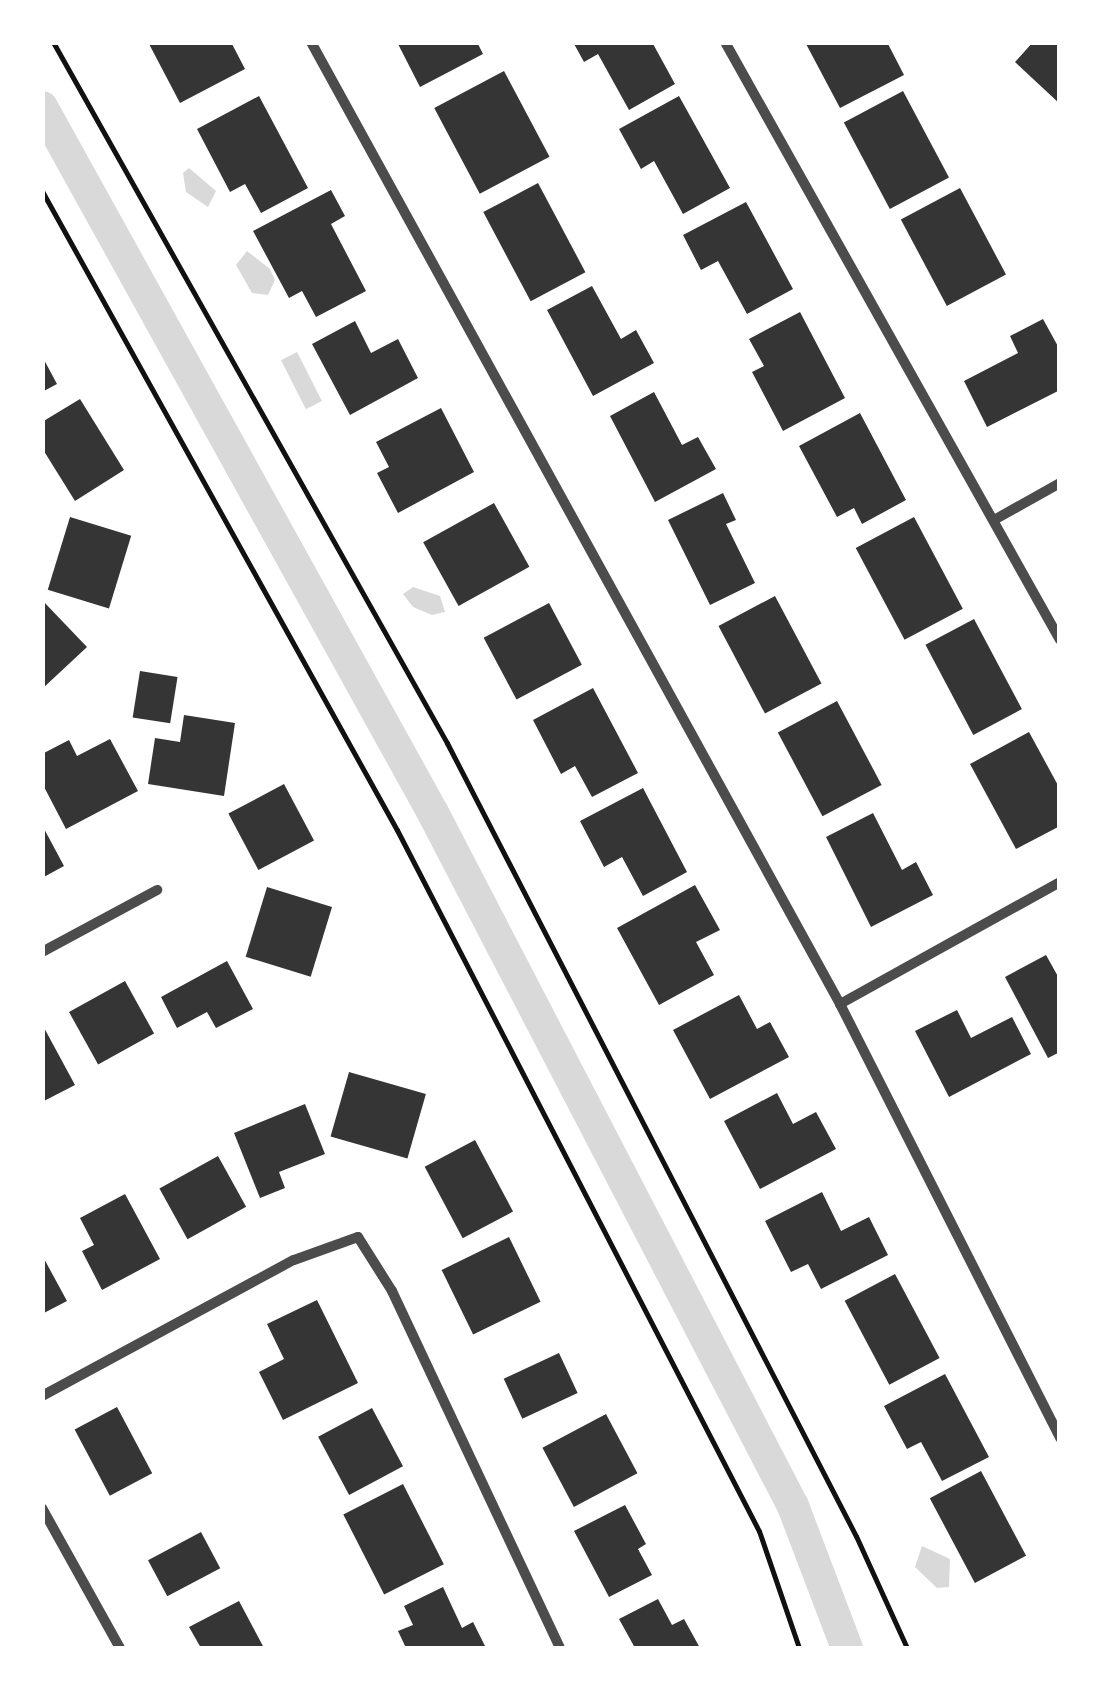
<!DOCTYPE html>
<html>
<head>
<meta charset="utf-8">
<style>
  body { margin:0 }
  #map { position:relative; width:1102px; height:1691px; overflow:hidden; background:#fff; font-family:Quicksand,sans-serif }
  div>[style] { position:absolute }
  [style*='--x'] { left:calc(var(--x)*1px); top:calc(var(--y)*1px); width:calc(var(--w)*1px); rotate:calc(var(--a)*1deg) }
  .water>* { inset:0; background:#d9d9d9; transform-origin:0 0 }
  .canal>* { height:32px; margin:-16px; padding:0 16px; transform-origin:16px; border-radius:16px; background:#d9d9d9 }
  .building>* { inset:0; background:#353535; transform-origin:0 0 }
  .path>* { height:5px; margin:-2.5px; padding:0 2.5px; transform-origin:2.5px; border-radius:2.5px; background:#111 }
  .minor>* { height:10px; margin:-5px; padding:0 5px; transform-origin:5px; border-radius:5px; background:#4c4c4c }
  span { translate:-50% -50%; white-space:nowrap; text-align:center; line-height:1.15; -webkit-text-stroke:10px #fff; paint-order:stroke }
  .frame { position:absolute; inset:0; border:45px solid #fff; pointer-events:none }
</style>
</head>
<body>
<div id="map">
  <div class="water">
    <div style="clip-path:polygon(189px 168px,216px 191px,208px 207px,186px 192px,183px 173px)"></div>
    <div style="clip-path:polygon(247px 251px,270px 269px,275px 280px,268px 295px,252px 293px,236px 265px)"></div>
    <div style="left:297px;top:352px;width:55px;height:18px;rotate:63deg"></div>
    <div style="clip-path:polygon(413px 587px,440px 596px,445px 612px,432px 615px,413px 607px,403px 594px)"></div>
    <div style="clip-path:polygon(922px 1546px,950px 1559px,949px 1587px,937px 1588px,915px 1567px)"></div>
  </div>
  <div class="canal">
    <div style="--x:42;--y:107;--w:807;--a:61.02"></div>
    <div style="--x:433;--y:813;--w:781;--a:62.55"></div>
    <div style="--x:793;--y:1506;--w:152;--a:69.2"></div>
  </div>
  <div class="building">
    <div style="clip-path:polygon(148px 42px,231px 42px,245px 69px,180px 103px)"></div>
    <div style="clip-path:polygon(397px 42px,477px 42px,483px 54px,420px 87px)"></div>
    <div style="clip-path:polygon(573px 42px,652px 42px,675px 84px,629px 110px,598px 54px,584px 62px)"></div>
    <div style="clip-path:polygon(805px 42px,887px 42px,904px 75px,840px 108px)"></div>
    <div style="clip-path:polygon(1033px 42px,1060px 42px,1060px 104px,1015px 62px)"></div>
    <div style="left:504px;top:71px;width:97px;height:79px;rotate:62deg"></div>
    <div style="left:903px;top:91px;width:98px;height:67px;rotate:62deg"></div>
    <div style="clip-path:polygon(259px 96px,308px 188px,261px 213px,245px 184px,230px 192px,197px 129px)"></div>
    <div style="clip-path:polygon(679px 96px,730px 188px,683px 214px,654px 161px,641px 169px,619px 129px)"></div>
    <div style="left:538px;top:183px;width:101px;height:62px;rotate:62deg"></div>
    <div style="left:960px;top:188px;width:98px;height:67px;rotate:62deg"></div>
    <div style="clip-path:polygon(331px 190px,345px 216px,331px 224px,366px 291px,316px 317px,302px 291px,289px 298px,253px 231px)"></div>
    <div style="clip-path:polygon(746px 202px,793px 289px,747px 314px,718px 261px,701px 270px,683px 235px)"></div>
    <div style="clip-path:polygon(592px 286px,621px 339px,636px 330px,654px 363px,593px 396px,547px 310px)"></div>
    <div style="clip-path:polygon(800px 312px,845px 398px,783px 431px,752px 372px,764px 366px,749px 339px)"></div>
    <div style="clip-path:polygon(1043px 319px,1060px 350px,1060px 390px,987px 427px,964px 381px,1018px 353px,1010px 336px)"></div>
    <div style="clip-path:polygon(355px 321px,371px 353px,398px 339px,418px 378px,350px 415px,312px 344px)"></div>
    <div style="clip-path:polygon(42px 356px,57px 384px,42px 392px)"></div>
    <div style="clip-path:polygon(654px 392px,682px 445px,698px 437px,716px 469px,655px 502px,610px 416px)"></div>
    <div style="clip-path:polygon(80px 399px,124px 470px,75px 501px,42px 448px,42px 422px)"></div>
    <div style="clip-path:polygon(441px 408px,474px 472px,398px 513px,377px 473px,389px 467px,376px 442px)"></div>
    <div style="clip-path:polygon(860px 413px,906px 500px,862px 524px,854px 508px,837px 517px,799px 446px)"></div>
    <div style="clip-path:polygon(723px 493px,736px 520px,726px 524px,755px 583px,710px 605px,668px 520px)"></div>
    <div style="left:494px;top:503px;width:73px;height:81px;rotate:61deg"></div>
    <div style="left:70px;top:517px;width:64px;height:76px;rotate:17deg"></div>
    <div style="left:914px;top:517px;width:104px;height:66px;rotate:62deg"></div>
    <div style="left:775px;top:596px;width:99px;height:64px;rotate:62deg"></div>
    <div style="clip-path:polygon(42px 600px,87px 647px,42px 689px)"></div>
    <div style="left:549px;top:603px;width:70px;height:74px;rotate:62deg"></div>
    <div style="left:974px;top:619px;width:102px;height:55px;rotate:62deg"></div>
    <div style="left:140px;top:671px;width:38px;height:47px;rotate:9deg"></div>
    <div style="clip-path:polygon(593px 688px,638px 773px,592px 797px,575px 766px,561px 774px,533px 720px)"></div>
    <div style="left:837px;top:701px;width:95px;height:67px;rotate:62deg"></div>
    <div style="clip-path:polygon(184px 715px,235px 723px,224px 796px,148px 784px,155px 738px,180px 742px)"></div>
    <div style="clip-path:polygon(1029px 732px,1060px 789px,1060px 826px,1016px 849px,970px 764px)"></div>
    <div style="clip-path:polygon(110px 739px,138px 791px,66px 829px,42px 783px,42px 754px,69px 740px,77px 756px)"></div>
    <div style="left:284px;top:784px;width:64px;height:63px;rotate:62deg"></div>
    <div style="clip-path:polygon(643px 788px,687px 872px,643px 896px,622px 857px,604px 867px,580px 821px)"></div>
    <div style="clip-path:polygon(873px 813px,902px 870px,916px 862px,933px 895px,871px 927px,826px 837px)"></div>
    <div style="clip-path:polygon(42px 825px,64px 866px,42px 878px)"></div>
    <div style="clip-path:polygon(695px 885px,720px 930px,696px 942px,714px 975px,659px 1005px,617px 928px)"></div>
    <div style="left:267px;top:887px;width:68px;height:73px;rotate:17deg"></div>
    <div style="clip-path:polygon(1046px 955px,1060px 980px,1060px 1052px,1048px 1058px,1005px 977px)"></div>
    <div style="clip-path:polygon(227px 961px,253px 1009px,216px 1028px,207px 1012px,177px 1028px,161px 997px)"></div>
    <div style="left:125px;top:981px;width:60px;height:64px;rotate:61deg"></div>
    <div style="clip-path:polygon(739px 995px,757px 1029px,770px 1022px,789px 1057px,710px 1099px,673px 1030px)"></div>
    <div style="clip-path:polygon(957px 1010px,971px 1038px,1012px 1017px,1031px 1054px,949px 1097px,915px 1031px)"></div>
    <div style="clip-path:polygon(42px 1024px,75px 1085px,42px 1102px)"></div>
    <div style="left:349px;top:1072px;width:80px;height:67px;rotate:16deg"></div>
    <div style="clip-path:polygon(777px 1093px,793px 1124px,816px 1112px,836px 1149px,760px 1189px,724px 1121px)"></div>
    <div style="clip-path:polygon(305px 1104px,325px 1154px,279px 1172px,285px 1188px,260px 1198px,234px 1133px)"></div>
    <div style="left:475px;top:1140px;width:81px;height:57px;rotate:62deg"></div>
    <div style="left:218px;top:1156px;width:58px;height:67px;rotate:61deg"></div>
    <div style="clip-path:polygon(822px 1192px,841px 1231px,869px 1217px,888px 1255px,821px 1289px,808px 1264px,791px 1272px,765px 1221px)"></div>
    <div style="clip-path:polygon(125px 1194px,160px 1259px,102px 1290px,82px 1251px,94px 1245px,80px 1218px)"></div>
    <div style="left:509px;top:1237px;width:72px;height:75px;rotate:64deg"></div>
    <div style="clip-path:polygon(42px 1255px,67px 1301px,42px 1314px)"></div>
    <div style="left:895px;top:1274px;width:95px;height:57px;rotate:62deg"></div>
    <div style="clip-path:polygon(317px 1300px,358px 1383px,283px 1420px,259px 1372px,284px 1359px,267px 1324px)"></div>
    <div style="left:559px;top:1353px;width:44px;height:61px;rotate:65deg"></div>
    <div style="clip-path:polygon(945px 1374px,989px 1457px,942px 1481px,921px 1442px,907px 1449px,884px 1406px)"></div>
    <div style="left:117px;top:1407px;width:75px;height:48px;rotate:62deg"></div>
    <div style="left:372px;top:1408px;width:66px;height:61px;rotate:62deg"></div>
    <div style="left:606px;top:1414px;width:67px;height:72px;rotate:62deg"></div>
    <div style="left:981px;top:1471px;width:96px;height:58px;rotate:62deg"></div>
    <div style="left:403px;top:1484px;width:90px;height:67px;rotate:63deg"></div>
    <div style="clip-path:polygon(625px 1505px,646px 1544px,638px 1549px,652px 1575px,609px 1597px,574px 1531px)"></div>
    <div style="left:201px;top:1532px;width:41px;height:60px;rotate:62deg"></div>
    <div style="clip-path:polygon(443px 1587px,462px 1628px,473px 1622px,486px 1648px,406px 1648px,398px 1631px,413px 1625px,404px 1606px)"></div>
    <div style="clip-path:polygon(658px 1599px,672px 1625px,684px 1619px,700px 1648px,635px 1648px,619px 1619px)"></div>
    <div style="clip-path:polygon(239px 1601px,264px 1648px,201px 1648px,189px 1627px)"></div>
  </div>
  <div class="path">
    <div style="--x:53;--y:42;--w:804;--a:60.66"></div>
    <div style="--x:447;--y:743;--w:892;--a:62.72"></div>
    <div style="--x:856;--y:1536;--w:123;--a:65.5"></div>
    <div style="--x:42;--y:191;--w:731;--a:60.95"></div>
    <div style="--x:397;--y:830;--w:789;--a:62.69"></div>
    <div style="--x:759;--y:1531;--w:124;--a:71.1"></div>
  </div>
  <div class="minor">
    <div style="--x:311;--y:42;--w:1098;--a:61.19"></div>
    <div style="--x:840;--y:1004;--w:487;--a:63.1"></div>
    <div style="--x:725;--y:42;--w:685;--a:60.74"></div>
    <div style="--x:994;--y:520;--w:76;--a:-29.3"></div>
    <div style="--x:42;--y:952;--w:131;--a:-28.3"></div>
    <div style="--x:840;--y:1004;--w:252;--a:-29"></div>
    <div style="--x:42;--y:1396;--w:286;--a:-28.4"></div>
    <div style="--x:294;--y:1260;--w:68;--a:-19.8"></div>
    <div style="--x:358;--y:1237;--w:64;--a:57.8"></div>
    <div style="--x:392;--y:1291;--w:395;--a:64.8"></div>
    <div style="--x:42;--y:1508;--w:160;--a:60.9"></div>
  </div>
  <div class="frame"></div>
</div>
</body>
</html>
